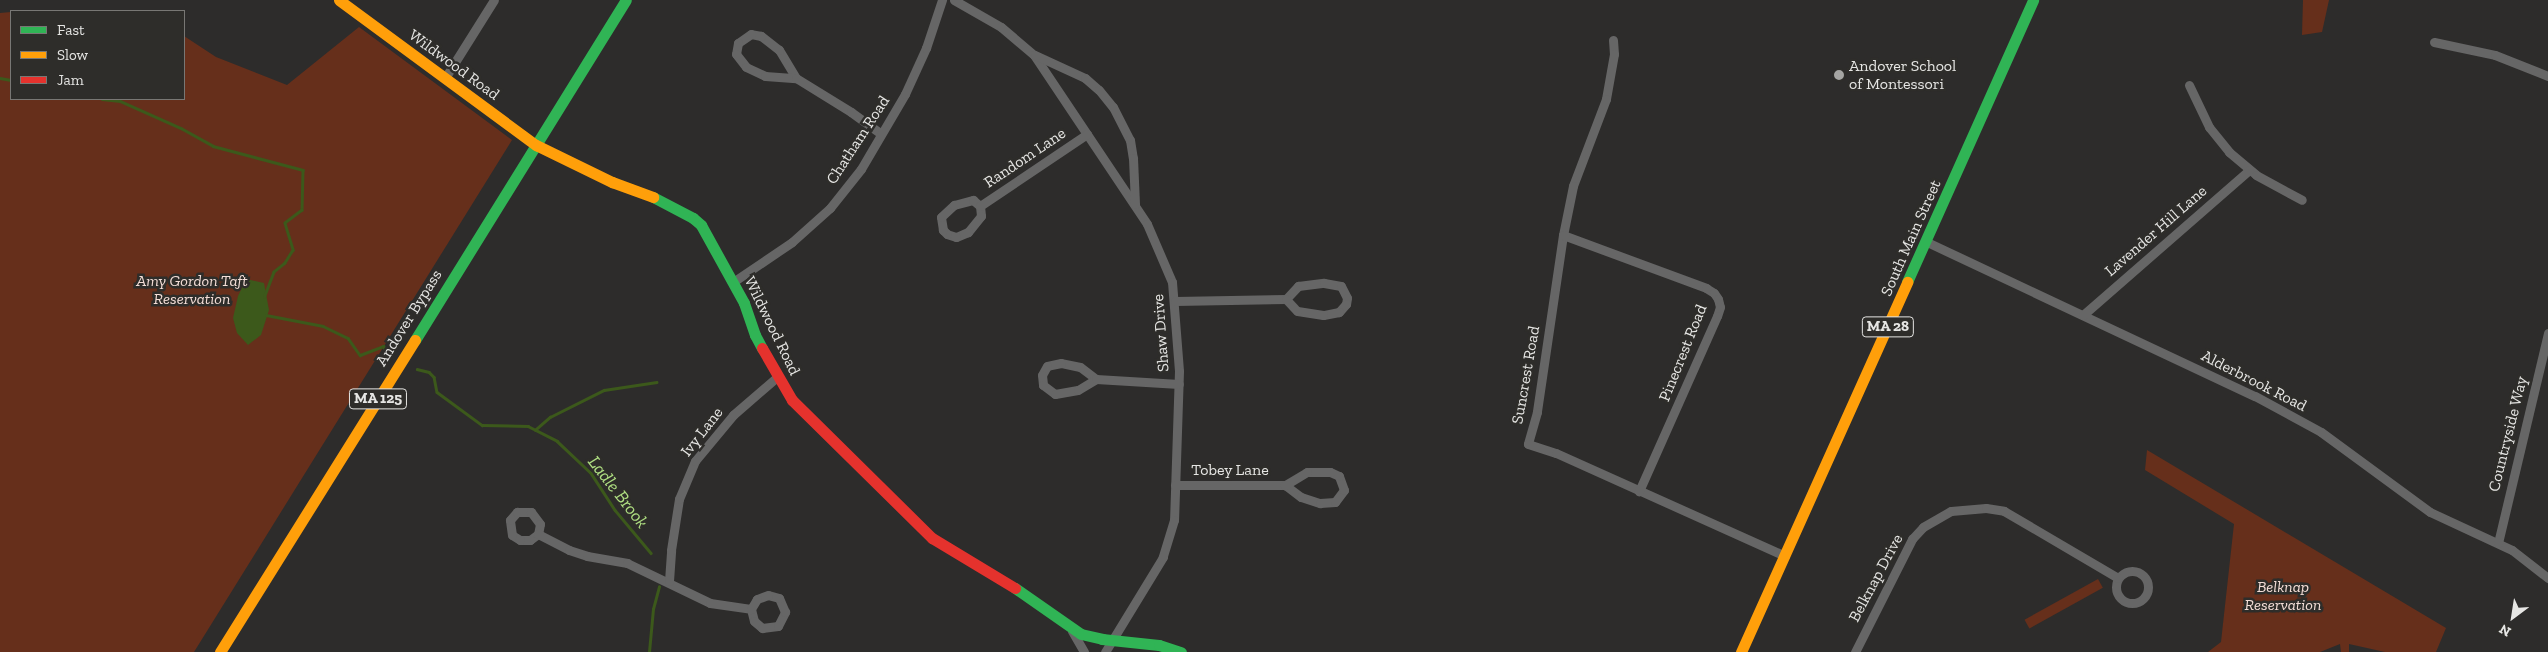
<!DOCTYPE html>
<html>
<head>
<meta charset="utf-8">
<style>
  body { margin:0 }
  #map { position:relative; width:2548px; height:652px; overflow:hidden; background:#2d2c2b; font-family:"Zilla Slab",serif }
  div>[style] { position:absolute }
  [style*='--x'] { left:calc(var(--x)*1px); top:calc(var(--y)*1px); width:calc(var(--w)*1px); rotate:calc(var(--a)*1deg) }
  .green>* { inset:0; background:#662f1b; transform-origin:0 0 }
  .water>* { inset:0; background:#3c591b }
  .stream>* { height:2.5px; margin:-1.25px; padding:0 1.25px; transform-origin:1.25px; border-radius:1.25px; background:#3c591b }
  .street>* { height:9px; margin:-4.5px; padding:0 4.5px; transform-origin:4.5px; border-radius:4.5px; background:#666 }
  .street>.ring { margin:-4.5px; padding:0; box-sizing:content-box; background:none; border:9px solid #666; border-radius:50% }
  .fast>* { height:11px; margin:-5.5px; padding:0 5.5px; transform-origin:5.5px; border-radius:5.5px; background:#30b455 }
  .slow>* { height:11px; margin:-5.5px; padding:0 5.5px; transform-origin:5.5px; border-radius:5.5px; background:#ff9f0a }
  .jam>* { height:11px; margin:-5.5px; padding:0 5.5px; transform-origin:5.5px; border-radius:5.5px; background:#e5322d }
  .dots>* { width:14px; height:14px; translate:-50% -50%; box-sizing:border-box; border:2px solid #2e2d2a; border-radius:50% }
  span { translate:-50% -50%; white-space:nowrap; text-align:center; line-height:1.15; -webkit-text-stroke:5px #2e2d2a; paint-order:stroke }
  .shield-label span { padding:1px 4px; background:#2e2d2a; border:1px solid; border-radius:4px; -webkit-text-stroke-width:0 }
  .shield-label { font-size:15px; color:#e6e6e4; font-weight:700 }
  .street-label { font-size:16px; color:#e6e6e4 }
  .poi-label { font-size:16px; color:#e6e6e4 }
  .left { translate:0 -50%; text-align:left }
  .park-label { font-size:16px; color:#f4ded7; font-style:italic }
  .water-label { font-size:18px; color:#b0e083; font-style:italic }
  .legend { position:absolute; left:10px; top:10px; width:175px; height:90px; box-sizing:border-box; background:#2e2d2a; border:1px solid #787774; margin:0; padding:6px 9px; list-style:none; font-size:15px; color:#e6e6e4 }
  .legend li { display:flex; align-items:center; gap:10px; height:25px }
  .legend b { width:25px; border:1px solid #787774 }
  .north { position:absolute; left:2488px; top:592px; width:50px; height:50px; -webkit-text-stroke:4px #2e2d2a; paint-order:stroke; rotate:211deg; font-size:14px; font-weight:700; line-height:20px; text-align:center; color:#e6e6e4 }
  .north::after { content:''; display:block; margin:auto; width:18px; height:22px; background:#e6e6e4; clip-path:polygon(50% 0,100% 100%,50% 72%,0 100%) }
</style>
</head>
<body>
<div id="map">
  <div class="green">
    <div style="clip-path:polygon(2303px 0,2329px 0,2322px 32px,2302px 35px)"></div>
    <div style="clip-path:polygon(11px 12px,11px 99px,184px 99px,184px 36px,216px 57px,287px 85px,359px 27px,512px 140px,194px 652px,0 652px,0 13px)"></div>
    <div style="clip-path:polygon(2147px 450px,2446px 628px,2436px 652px,2385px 652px,2349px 644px,2349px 652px,2341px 652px,2340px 644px,2320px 652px,2208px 652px,2221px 642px,2234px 524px,2145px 470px)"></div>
    <div style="left:2098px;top:579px;width:10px;height:84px;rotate:61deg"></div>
  </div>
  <div class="water">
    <div style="clip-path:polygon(246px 279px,264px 283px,269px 310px,261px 335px,248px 345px,237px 333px,233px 318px,238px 296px)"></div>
  </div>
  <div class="stream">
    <div style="--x:0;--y:78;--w:11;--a:10"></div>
    <div style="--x:102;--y:99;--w:18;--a:6"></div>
    <div style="--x:120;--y:101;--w:67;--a:23.9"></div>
    <div style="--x:181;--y:128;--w:37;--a:29"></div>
    <div style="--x:213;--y:146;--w:93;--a:14.9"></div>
    <div style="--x:303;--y:170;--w:40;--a:91.4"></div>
    <div style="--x:302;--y:210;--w:21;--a:143"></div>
    <div style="--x:285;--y:223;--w:28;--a:73"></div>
    <div style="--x:293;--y:250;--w:15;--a:122"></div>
    <div style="--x:285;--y:263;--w:14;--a:141"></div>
    <div style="--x:274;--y:272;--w:26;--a:111"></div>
    <div style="--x:266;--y:315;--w:58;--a:10.9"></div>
    <div style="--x:323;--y:326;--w:28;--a:26"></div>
    <div style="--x:348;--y:338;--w:21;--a:55"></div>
    <div style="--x:360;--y:355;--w:25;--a:-21"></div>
    <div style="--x:383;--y:346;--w:5;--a:53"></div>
    <div style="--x:417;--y:369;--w:12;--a:14"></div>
    <div style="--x:429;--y:372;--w:7;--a:45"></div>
    <div style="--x:434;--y:377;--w:15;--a:79"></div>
    <div style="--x:437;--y:392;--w:56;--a:36.3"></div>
    <div style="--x:482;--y:425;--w:46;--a:1.2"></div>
    <div style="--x:528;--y:426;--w:33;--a:27"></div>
    <div style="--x:557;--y:441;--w:47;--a:43.3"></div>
    <div style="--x:591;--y:473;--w:44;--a:57"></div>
    <div style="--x:615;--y:510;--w:56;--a:50.1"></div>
    <div style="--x:535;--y:430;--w:20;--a:-41"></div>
    <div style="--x:550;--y:417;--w:60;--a:-26.6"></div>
    <div style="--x:604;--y:390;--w:53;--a:-8.7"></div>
    <div style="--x:649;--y:652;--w:43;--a:-84.7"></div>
    <div style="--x:653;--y:609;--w:23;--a:-75"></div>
  </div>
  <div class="street">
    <div style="--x:954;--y:0;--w:54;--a:29.9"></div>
    <div style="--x:1001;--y:27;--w:43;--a:40.3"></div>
    <div style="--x:1034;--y:55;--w:203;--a:56.2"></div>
    <div style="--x:1147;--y:224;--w:63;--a:66.7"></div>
    <div style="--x:1172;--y:282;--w:89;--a:85.5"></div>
    <div style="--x:1179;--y:371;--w:149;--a:91.9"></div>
    <div style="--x:1174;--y:520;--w:39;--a:107"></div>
    <div style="--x:1163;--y:557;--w:111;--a:121.4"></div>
    <div style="--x:1613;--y:40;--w:14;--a:86"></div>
    <div style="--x:1614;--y:54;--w:46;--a:100.1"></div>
    <div style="--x:1606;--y:99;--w:93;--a:110.8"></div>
    <div style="--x:1573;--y:186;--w:50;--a:101.5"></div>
    <div style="--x:1563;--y:235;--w:179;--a:98.4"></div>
    <div style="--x:1537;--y:412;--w:33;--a:106"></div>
    <div style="--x:1528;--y:444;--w:29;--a:18"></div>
    <div style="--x:1556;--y:453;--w:251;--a:24.2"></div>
    <div style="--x:2434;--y:42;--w:62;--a:12"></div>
    <div style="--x:2495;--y:55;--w:57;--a:21.6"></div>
    <div style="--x:1035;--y:55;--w:55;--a:24.7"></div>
    <div style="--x:1085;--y:78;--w:18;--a:41"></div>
    <div style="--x:1099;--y:90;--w:22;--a:51"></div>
    <div style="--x:1113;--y:107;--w:37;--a:63"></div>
    <div style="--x:1130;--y:140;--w:18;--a:81"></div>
    <div style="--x:1133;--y:158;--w:46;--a:87.5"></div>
    <div style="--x:445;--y:78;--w:92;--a:-57.9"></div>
    <div style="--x:796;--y:78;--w:33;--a:-121"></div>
    <div style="--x:779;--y:50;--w:23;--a:-142"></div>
    <div style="--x:761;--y:36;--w:10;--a:-169"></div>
    <div style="--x:751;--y:34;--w:16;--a:145"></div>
    <div style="--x:738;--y:43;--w:11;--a:100"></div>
    <div style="--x:736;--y:54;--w:16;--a:52"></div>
    <div style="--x:746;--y:67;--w:21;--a:25"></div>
    <div style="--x:765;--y:76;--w:31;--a:4"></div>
    <div style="--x:796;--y:78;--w:65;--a:31.7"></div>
    <div style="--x:851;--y:112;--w:37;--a:36"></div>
    <div style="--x:2189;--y:85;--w:47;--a:64.5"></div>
    <div style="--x:2209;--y:127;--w:32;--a:51"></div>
    <div style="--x:2229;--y:152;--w:35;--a:40"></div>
    <div style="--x:2256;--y:175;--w:52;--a:28.5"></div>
    <div style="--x:980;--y:206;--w:10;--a:84"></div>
    <div style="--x:981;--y:216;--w:21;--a:129"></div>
    <div style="--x:968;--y:232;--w:13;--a:157"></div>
    <div style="--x:956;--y:237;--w:9;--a:-162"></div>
    <div style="--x:947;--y:234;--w:6;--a:-135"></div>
    <div style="--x:943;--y:230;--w:13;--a:-99"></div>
    <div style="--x:941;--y:217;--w:18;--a:-43"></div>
    <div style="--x:954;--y:205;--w:20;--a:-15"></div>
    <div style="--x:973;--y:200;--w:9;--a:41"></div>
    <div style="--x:980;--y:206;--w:129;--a:-33.9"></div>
    <div style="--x:1563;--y:235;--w:153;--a:20.3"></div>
    <div style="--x:1706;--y:288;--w:9;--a:32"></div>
    <div style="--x:1714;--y:293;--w:7;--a:56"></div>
    <div style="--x:1718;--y:299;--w:8;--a:76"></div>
    <div style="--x:1720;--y:307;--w:9;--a:108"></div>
    <div style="--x:1717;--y:316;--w:192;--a:114"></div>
    <div style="--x:1927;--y:242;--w:362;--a:25.2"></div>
    <div style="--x:2255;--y:396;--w:75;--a:28.6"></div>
    <div style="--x:2321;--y:432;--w:135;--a:36.3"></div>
    <div style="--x:2430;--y:512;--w:90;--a:24.9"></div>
    <div style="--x:2512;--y:550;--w:46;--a:37.9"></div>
    <div style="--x:733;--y:282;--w:71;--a:-34.1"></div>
    <div style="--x:792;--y:242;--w:51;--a:-41.8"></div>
    <div style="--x:830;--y:208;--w:50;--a:-51.5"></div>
    <div style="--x:861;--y:169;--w:87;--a:-59.6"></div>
    <div style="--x:905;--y:94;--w:51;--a:-65.5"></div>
    <div style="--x:926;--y:48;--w:51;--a:-71.6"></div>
    <div style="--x:1175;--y:301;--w:111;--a:-1"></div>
    <div style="--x:1286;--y:299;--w:18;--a:-47"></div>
    <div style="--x:1298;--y:286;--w:26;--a:-7"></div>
    <div style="--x:1324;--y:283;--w:17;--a:10"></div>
    <div style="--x:1341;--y:286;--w:13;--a:63"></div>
    <div style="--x:1347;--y:298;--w:6;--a:99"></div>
    <div style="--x:1346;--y:304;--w:11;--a:131"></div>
    <div style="--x:1339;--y:312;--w:16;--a:169"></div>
    <div style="--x:1323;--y:315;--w:26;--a:-171"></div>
    <div style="--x:1297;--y:311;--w:16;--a:-133"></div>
    <div style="--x:2083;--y:315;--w:220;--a:-41.1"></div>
    <div style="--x:1096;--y:379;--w:20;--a:-143"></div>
    <div style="--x:1080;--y:367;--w:19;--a:-168"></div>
    <div style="--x:1061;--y:363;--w:14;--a:168"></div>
    <div style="--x:1047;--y:366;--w:10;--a:119"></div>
    <div style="--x:1042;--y:375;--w:10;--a:84"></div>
    <div style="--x:1043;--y:385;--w:15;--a:37"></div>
    <div style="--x:1055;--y:394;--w:23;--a:-10"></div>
    <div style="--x:1078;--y:390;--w:21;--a:-31"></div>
    <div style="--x:1096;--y:379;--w:83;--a:3.4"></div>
    <div style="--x:1175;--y:485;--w:110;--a:0"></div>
    <div style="--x:1285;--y:485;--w:20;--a:37"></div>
    <div style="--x:1301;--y:497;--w:20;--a:18"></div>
    <div style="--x:1320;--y:503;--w:15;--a:-4"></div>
    <div style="--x:1335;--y:502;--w:15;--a:-53"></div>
    <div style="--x:1344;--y:490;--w:15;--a:-110"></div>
    <div style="--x:1339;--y:476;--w:10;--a:-156"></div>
    <div style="--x:1330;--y:472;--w:23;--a:180"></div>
    <div style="--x:1307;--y:472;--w:26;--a:149"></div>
    <div style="--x:538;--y:534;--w:10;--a:143"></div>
    <div style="--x:530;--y:540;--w:10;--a:180"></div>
    <div style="--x:520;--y:540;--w:9;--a:-148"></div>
    <div style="--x:512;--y:535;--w:15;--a:-98"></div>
    <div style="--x:510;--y:520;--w:11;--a:-49"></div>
    <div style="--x:517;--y:512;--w:14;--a:0"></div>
    <div style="--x:531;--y:512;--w:15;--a:53"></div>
    <div style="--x:540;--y:524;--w:10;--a:101"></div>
    <div style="--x:538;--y:534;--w:35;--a:27"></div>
    <div style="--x:569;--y:550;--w:19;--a:18"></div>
    <div style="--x:587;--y:556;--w:41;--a:9.9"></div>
    <div style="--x:627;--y:563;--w:92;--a:25.7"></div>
    <div style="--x:710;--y:603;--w:41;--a:8.3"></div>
    <div style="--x:751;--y:609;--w:12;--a:76"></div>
    <div style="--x:754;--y:621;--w:11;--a:41"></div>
    <div style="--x:762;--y:628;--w:16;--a:-7"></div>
    <div style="--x:778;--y:626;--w:16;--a:-63"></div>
    <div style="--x:785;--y:612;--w:15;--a:-113"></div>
    <div style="--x:779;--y:598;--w:11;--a:-165"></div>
    <div style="--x:768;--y:595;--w:12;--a:160"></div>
    <div style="--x:757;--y:599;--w:12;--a:121"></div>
    <div style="--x:2498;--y:543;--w:216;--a:-76.6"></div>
    <div class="ring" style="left:2116px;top:571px;width:23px;height:23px"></div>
    <div style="--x:669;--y:581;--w:31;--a:-86"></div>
    <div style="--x:671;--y:550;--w:52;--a:-81.1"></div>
    <div style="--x:679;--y:499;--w:41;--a:-67.2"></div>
    <div style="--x:695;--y:461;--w:60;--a:-50.4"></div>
    <div style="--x:733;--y:415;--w:58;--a:-40.8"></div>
    <div style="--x:1072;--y:631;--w:24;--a:60"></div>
    <div style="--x:1855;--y:652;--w:127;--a:-63.2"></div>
    <div style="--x:1912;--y:539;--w:16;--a:-47"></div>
    <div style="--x:1923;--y:527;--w:32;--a:-30"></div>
    <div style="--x:1951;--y:511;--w:35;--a:-5"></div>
    <div style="--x:1986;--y:508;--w:18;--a:9"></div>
    <div style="--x:2004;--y:511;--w:132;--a:30.4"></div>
  </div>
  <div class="fast">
    <div style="--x:653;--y:197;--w:45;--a:27.7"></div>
    <div style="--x:693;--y:218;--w:11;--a:41"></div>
    <div style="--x:701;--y:225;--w:89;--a:61.1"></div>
    <div style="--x:744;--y:303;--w:34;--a:71"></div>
    <div style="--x:755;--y:335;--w:15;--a:62"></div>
    <div style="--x:1907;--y:282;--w:309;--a:-65.9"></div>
    <div style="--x:415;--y:340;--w:400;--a:-58.2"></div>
    <div style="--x:1015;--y:588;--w:80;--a:34.9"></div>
    <div style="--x:1081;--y:634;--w:22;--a:13"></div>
    <div style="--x:1102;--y:639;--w:57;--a:6"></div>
    <div style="--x:1159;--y:645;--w:23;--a:18"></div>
  </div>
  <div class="slow">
    <div style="--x:339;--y:0;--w:245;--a:36.4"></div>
    <div style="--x:536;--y:145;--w:85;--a:26"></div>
    <div style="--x:612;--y:182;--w:44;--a:20.1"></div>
    <div style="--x:220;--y:652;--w:368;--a:-58"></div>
    <div style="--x:1741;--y:652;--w:406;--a:-65.8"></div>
  </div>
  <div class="jam">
    <div style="--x:762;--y:348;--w:60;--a:60"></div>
    <div style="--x:792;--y:400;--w:197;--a:44.6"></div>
    <div style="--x:932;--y:538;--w:97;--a:31.1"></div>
  </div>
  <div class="dots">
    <div style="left:1839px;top:75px;background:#a5a5a3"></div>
  </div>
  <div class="shield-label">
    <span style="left:1888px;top:327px">MA 28</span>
    <span style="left:378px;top:399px">MA 125</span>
  </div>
  <div class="street-label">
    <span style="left:454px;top:65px;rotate:36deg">Wildwood Road</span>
    <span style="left:858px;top:140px;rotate:-57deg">Chatham Road</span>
    <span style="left:1025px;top:158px;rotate:-34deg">Random Lane</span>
    <span style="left:2156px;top:231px;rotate:-41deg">Lavender Hill Lane</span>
    <span style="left:1911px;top:238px;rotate:-66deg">South Main Street</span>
    <span style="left:409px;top:318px;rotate:-58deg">Andover Bypass</span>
    <span style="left:772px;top:326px;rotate:64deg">Wildwood Road</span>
    <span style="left:1161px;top:333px;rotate:-94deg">Shaw Drive</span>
    <span style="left:1683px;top:353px;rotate:-68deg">Pinecrest Road</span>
    <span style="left:1526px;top:375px;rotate:-80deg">Suncrest Road</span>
    <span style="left:2254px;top:381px;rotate:27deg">Alderbrook Road</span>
    <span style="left:702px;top:432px;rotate:-52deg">Ivy Lane</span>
    <span style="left:2508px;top:434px;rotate:-76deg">Countryside Way</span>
    <span style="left:1230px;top:470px">Tobey Lane</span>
    <span style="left:1876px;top:578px;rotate:-62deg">Belknap Drive</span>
  </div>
  <div class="poi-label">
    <span class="left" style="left:1849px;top:75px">Andover School<br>of Montessori</span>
  </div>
  <div class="park-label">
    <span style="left:192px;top:290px">Amy Gordon Taft<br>Reservation</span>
    <span style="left:2283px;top:596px">Belknap<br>Reservation</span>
  </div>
  <div class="water-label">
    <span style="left:618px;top:492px;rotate:52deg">Ladle Brook</span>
  </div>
  <ul class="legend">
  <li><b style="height:6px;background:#30b455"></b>Fast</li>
  <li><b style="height:6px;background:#ff9f0a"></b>Slow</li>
  <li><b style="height:6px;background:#e5322d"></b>Jam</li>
  </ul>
  <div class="north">N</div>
</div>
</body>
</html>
